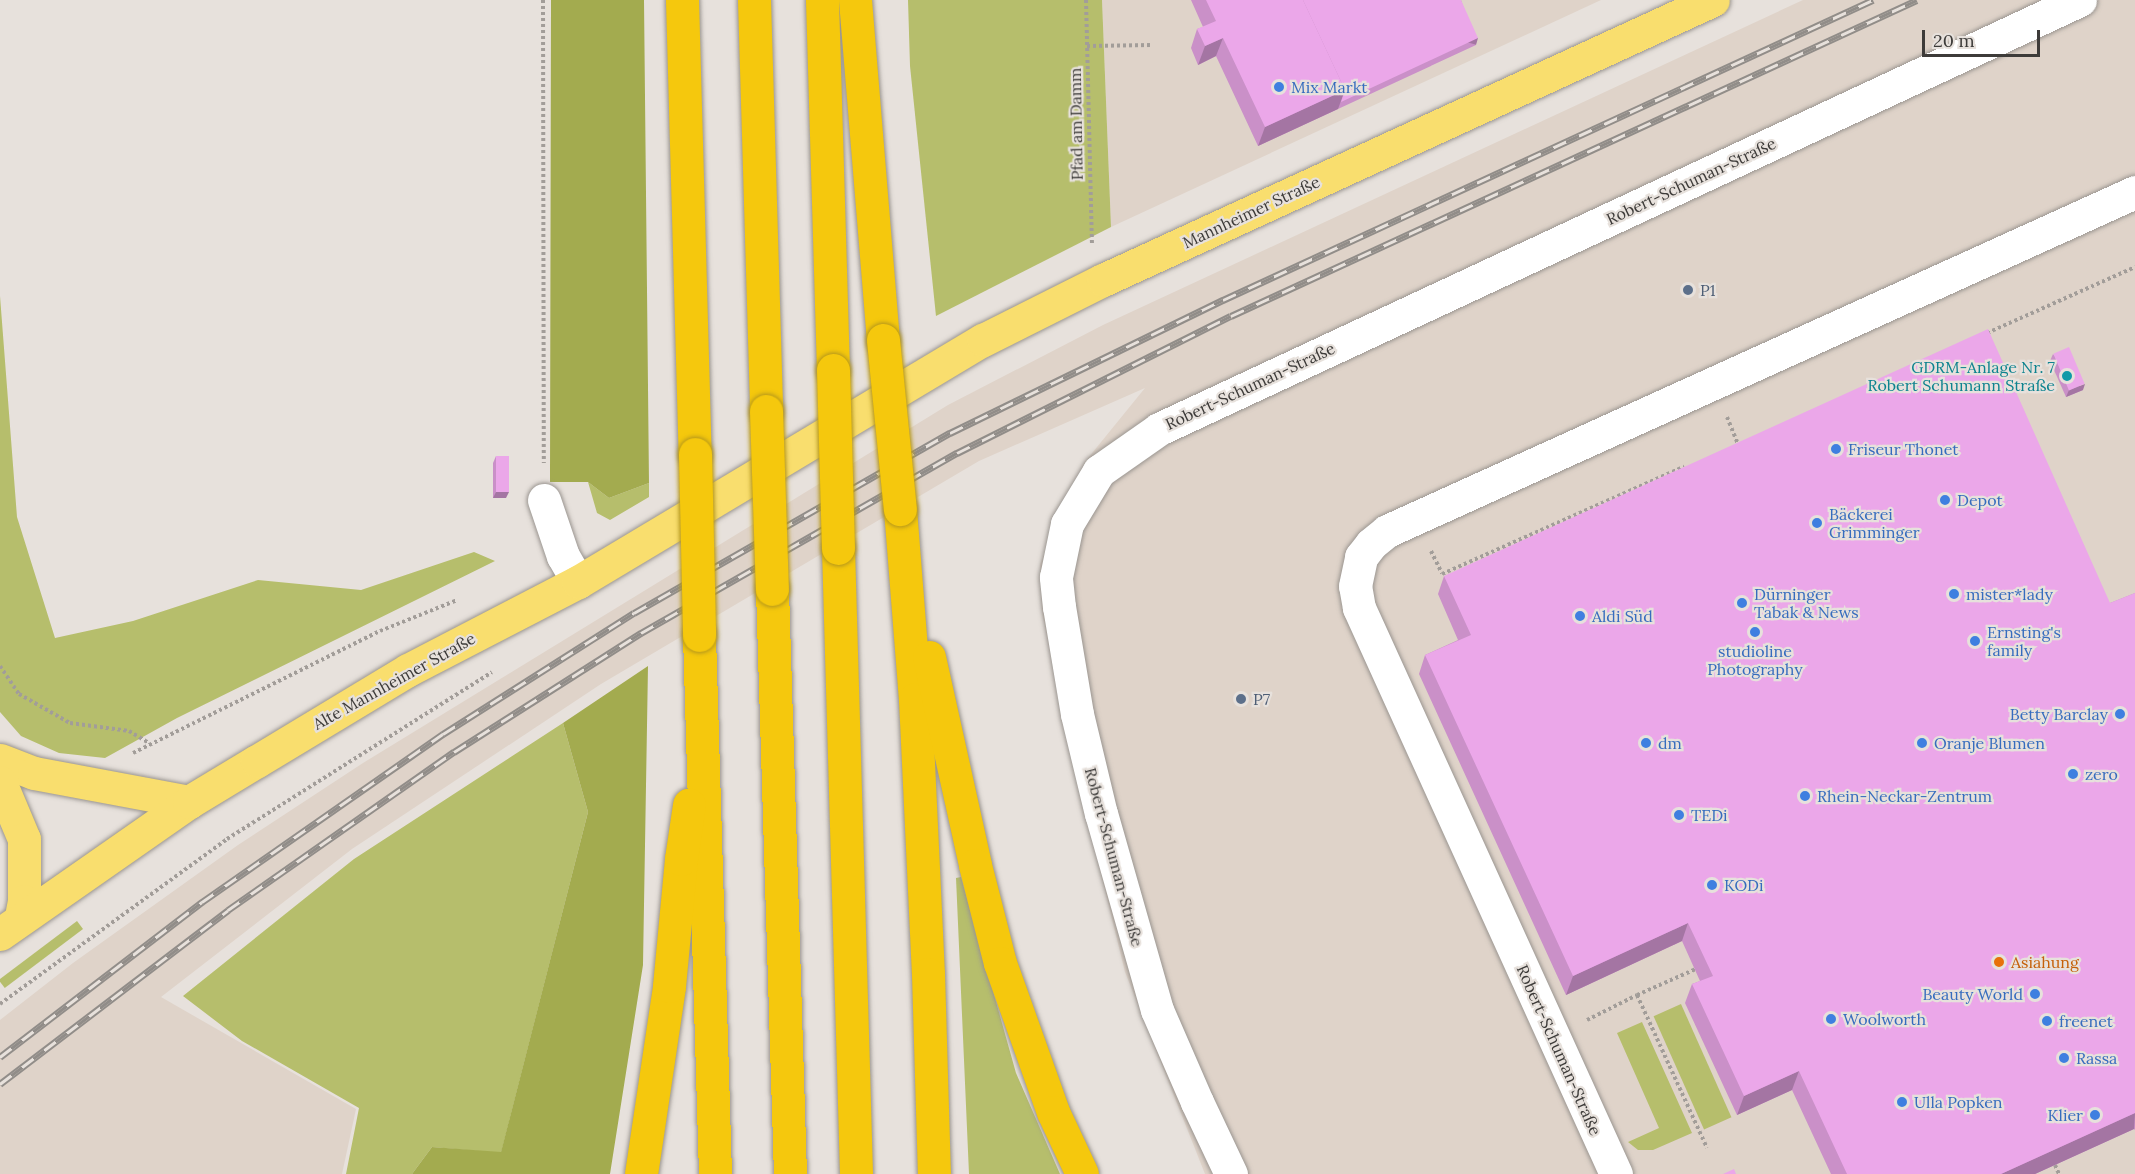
<!DOCTYPE html>
<html>
<head>
<meta charset="utf-8">
<style>
  body { margin:0 }
  #map { position:relative; width:2135px; height:1174px; overflow:hidden; background:#e7e1dc; font-family:Lora,serif }
  div>[style] { position:absolute }
  [style*='--x'] { left:calc(var(--x)*1px); top:calc(var(--y)*1px); width:calc(var(--w)*1px); rotate:calc(var(--a)*1deg) }
  .built>* { inset:0; background:#dfd3c9 }
  .green>* { inset:0; background:#b6be6c; transform-origin:0 0 }
  .forest>* { inset:0; background:#a3ab4f }
  .path>* { height:4px; margin-top:-2px; transform-origin:0; background:repeating-linear-gradient(90deg,#a29d99 0 3px,transparent 0 6px) }
  .roads { filter:drop-shadow(0 0 2px #9a9590) drop-shadow(0 0 2px #9a9590) }
  .minor>* { height:33px; margin:-16.5px; padding:0 16.5px; transform-origin:16.5px; border-radius:16.5px; background:#fff }
  .major>* { height:33px; margin:-16.5px; padding:0 16.5px; transform-origin:16.5px; border-radius:16.5px; background:#f9de6e }
  .highway>* { height:33px; margin:-16.5px; padding:0 16.5px; transform-origin:16.5px; border-radius:16.5px; background:#f5c80d }
  .rail>* { height:7px; margin-top:-3.5px; transform-origin:0; background:repeating-linear-gradient(90deg,#e7e1dc 0 14px,#918d89 0 28px); box-sizing:border-box; border-block:2px solid #918d89 }
  .bridges { filter:drop-shadow(0 0 2px #b5971c) drop-shadow(0 0 2px #b5971c) }
  .highway-bridge>* { height:33px; margin:-16.5px; padding:0 16.5px; transform-origin:16.5px; border-radius:16.5px; background:#f5c80d }
  .wall>* { inset:0; background:#ca90c8 }
  .shaded-wall>* { inset:0; background:#a475a3; transform-origin:0 0 }
  .building>* { inset:0; background:#eba7e9; transform-origin:0 0 }
  .dots>* { width:16px; height:16px; translate:-50% -50%; box-sizing:border-box; border:3px solid #e7e1dc; border-radius:50% }
  span { translate:-50% -50%; white-space:nowrap; text-align:center; line-height:1.15; -webkit-text-stroke:4.5px #e7e1dc; paint-order:stroke }
  .shop-label { font-size:16px; color:#366cbe }
  .left { translate:0 -50%; text-align:left }
  .right { translate:-100% -50%; text-align:right }
  .street-label { font-size:16px; color:#3d3b39 }
  .service-label { font-size:16px; color:#4e5e75 }
  .culture-label { font-size:16px; color:#0d838f }
  .food-label { font-size:16px; color:#c56008 }
  .scale { position:absolute; left:1922px; top:30px; width:118px; height:27px; box-sizing:border-box; border:3px solid #3d3b39; border-top:0; padding-left:8px; font-size:18px; line-height:21px; white-space:nowrap; color:#3d3b39; -webkit-text-stroke:4px #e7e1dc; paint-order:stroke }
</style>
</head>
<body>
<div id="map">
  <div class="built">
    <div style="clip-path:polygon(1102px 0,1601px 0,1111px 227px)"></div>
    <div style="clip-path:polygon(1803px 0,2135px 0,2135px 1174px,1205px 1174px,1125px 972px,1065px 727px,1042px 612px,1040px 564px,1084px 463px,1145px 388px,979px 461px,601px 684px,352px 849px,161px 997px,356px 1109px,342px 1174px,0 1174px,0 1020px,73px 963px,238px 845px,363px 763px,948px 405px,1103px 325px)"></div>
  </div>
  <div class="green">
    <div style="clip-path:polygon(908px 0,1102px 0,1111px 227px,936px 316px,910px 66px)"></div>
    <div style="clip-path:polygon(0 296px,17px 517px,55px 638px,133px 621px,258px 580px,361px 590px,474px 552px,495px 561px,177px 718px,105px 758px,59px 753px,21px 736px,0 712px)"></div>
    <div style="clip-path:polygon(588px 482px,609px 498px,649px 483px,649px 497px,610px 520px,597px 513px)"></div>
    <div style="clip-path:polygon(563px 723px,588px 812px,501px 1153px,432px 1147px,412px 1174px,346px 1174px,359px 1108px,242px 1041px,183px 996px,354px 859px)"></div>
    <div style="clip-path:polygon(961px 877px,1016px 1073px,1060px 1174px,969px 1174px,956px 878px)"></div>
    <div style="left:77px;top:921px;width:10px;height:98px;rotate:53deg"></div>
    <div style="left:1681px;top:1004px;width:124px;height:30px;rotate:66deg"></div>
    <div style="clip-path:polygon(1642px 1022px,1692px 1133px,1653px 1150px,1638px 1150px,1628px 1142px,1659px 1128px,1617px 1033px)"></div>
  </div>
  <div class="forest">
    <div style="clip-path:polygon(551px 0,644px 0,649px 483px,609px 498px,588px 482px,550px 482px)"></div>
    <div style="clip-path:polygon(648px 666px,643px 965px,610px 1174px,412px 1174px,432px 1147px,501px 1152px,588px 812px,563px 723px)"></div>
  </div>
  <div class="path">
    <div style="--x:543;--y:0;--w:463;--a:89.9"></div>
    <div style="--x:1086;--y:0;--w:245;--a:88.6"></div>
    <div style="--x:1087;--y:46;--w:65;--a:-0.9"></div>
    <div style="--x:1987;--y:333;--w:162;--a:-24"></div>
    <div style="--x:1727;--y:417;--w:31;--a:68"></div>
    <div style="--x:1431;--y:551;--w:25;--a:64"></div>
    <div style="--x:1442;--y:574;--w:265;--a:-23.9"></div>
    <div style="--x:0;--y:666;--w:34;--a:56"></div>
    <div style="--x:19;--y:694;--w:59;--a:29.6"></div>
    <div style="--x:70;--y:723;--w:60;--a:7.7"></div>
    <div style="--x:129;--y:731;--w:23;--a:31"></div>
    <div style="--x:133;--y:753;--w:275;--a:-26.3"></div>
    <div style="--x:380;--y:631;--w:83;--a:-21.9"></div>
    <div style="--x:1637;--y:995;--w:64;--a:-23.8"></div>
    <div style="--x:0;--y:1004;--w:281;--a:-36"></div>
    <div style="--x:227;--y:839;--w:313;--a:-32.2"></div>
    <div style="--x:1587;--y:1020;--w:56;--a:-26.6"></div>
    <div style="--x:1637;--y:995;--w:168;--a:65.4"></div>
    <div style="--x:2055;--y:1165;--w:10;--a:66"></div>
  </div>
  <div class="roads">
    <div class="minor">
      <div style="--x:544;--y:500;--w:59;--a:71.3"></div>
      <div style="--x:563;--y:556;--w:30;--a:60"></div>
      <div style="--x:1231;--y:1174;--w:80;--a:-115.3"></div>
      <div style="--x:1197;--y:1102;--w:100;--a:-113.5"></div>
      <div style="--x:1157;--y:1010;--w:204;--a:-105.9"></div>
      <div style="--x:1101;--y:814;--w:103;--a:-103.5"></div>
      <div style="--x:1077;--y:714;--w:109;--a:-99.5"></div>
      <div style="--x:1059;--y:607;--w:30;--a:-96"></div>
      <div style="--x:1056;--y:577;--w:54;--a:-78.3"></div>
      <div style="--x:1067;--y:524;--w:62;--a:-58.9"></div>
      <div style="--x:1099;--y:471;--w:73;--a:-35"></div>
      <div style="--x:1159;--y:429;--w:1016;--a:-24.98"></div>
      <div style="--x:1616;--y:1174;--w:622;--a:-114.42"></div>
      <div style="--x:1359;--y:608;--w:22;--a:-100"></div>
      <div style="--x:1355;--y:586;--w:30;--a:-78"></div>
      <div style="--x:1361;--y:557;--w:16;--a:-52"></div>
      <div style="--x:1371;--y:544;--w:21;--a:-39"></div>
      <div style="--x:1387;--y:531;--w:821;--a:-24.38"></div>
    </div>
    <div class="major">
      <div style="--x:0;--y:760;--w:36;--a:21"></div>
      <div style="--x:34;--y:773;--w:158;--a:10.6"></div>
      <div style="--x:0;--y:782;--w:62;--a:67.2"></div>
      <div style="--x:24;--y:839;--w:62;--a:90"></div>
      <div style="--x:24;--y:901;--w:16;--a:101"></div>
      <div style="--x:0;--y:934;--w:231;--a:-34.9"></div>
      <div style="--x:189;--y:802;--w:79;--a:-31.1"></div>
      <div style="--x:257;--y:761;--w:176;--a:-31.1"></div>
      <div style="--x:408;--y:670;--w:191;--a:-27.4"></div>
      <div style="--x:578;--y:582;--w:472;--a:-30.9"></div>
      <div style="--x:983;--y:340;--w:134;--a:-26.6"></div>
      <div style="--x:1103;--y:280;--w:671;--a:-24.66"></div>
    </div>
    <div class="highway">
      <div style="--x:682;--y:0;--w:454;--a:88.4"></div>
      <div style="--x:754;--y:0;--w:411;--a:88.3"></div>
      <div style="--x:822;--y:0;--w:370;--a:88.3"></div>
      <div style="--x:855;--y:0;--w:341;--a:85.3"></div>
      <div style="--x:900;--y:509;--w:191;--a:85.5"></div>
      <div style="--x:915;--y:699;--w:275;--a:87.3"></div>
      <div style="--x:928;--y:974;--w:200;--a:88.3"></div>
      <div style="--x:838;--y:548;--w:626;--a:88.35"></div>
      <div style="--x:772;--y:589;--w:585;--a:88.24"></div>
      <div style="--x:699;--y:635;--w:539;--a:88.3"></div>
      <div style="--x:929;--y:657;--w:213;--a:77.5"></div>
      <div style="--x:975;--y:865;--w:101;--a:75.7"></div>
      <div style="--x:1000;--y:963;--w:158;--a:70.4"></div>
      <div style="--x:1053;--y:1112;--w:68;--a:64.9"></div>
      <div style="--x:641;--y:1174;--w:190;--a:-81.5"></div>
      <div style="--x:669;--y:986;--w:128;--a:-84.6"></div>
      <div style="--x:681;--y:859;--w:55;--a:-81.6"></div>
    </div>
  </div>
  <div class="rail">
    <div style="--x:0;--y:1057;--w:255;--a:-37.5"></div>
    <div style="--x:202;--y:902;--w:294;--a:-34.9"></div>
    <div style="--x:443;--y:734;--w:226;--a:-32.4"></div>
    <div style="--x:634;--y:613;--w:364;--a:-29.7"></div>
    <div style="--x:950;--y:433;--w:304;--a:-26"></div>
    <div style="--x:1223;--y:300;--w:716;--a:-24.78"></div>
    <div style="--x:0;--y:1084;--w:287;--a:-37.3"></div>
    <div style="--x:228;--y:910;--w:276;--a:-35"></div>
    <div style="--x:454;--y:752;--w:222;--a:-32.5"></div>
    <div style="--x:641;--y:633;--w:364;--a:-29.7"></div>
    <div style="--x:957;--y:453;--w:306;--a:-26.6"></div>
    <div style="--x:1231;--y:316;--w:755;--a:-24.73"></div>
  </div>
  <div class="bridges">
    <div class="highway-bridge">
      <div style="--x:883;--y:340;--w:170;--a:84.3"></div>
      <div style="--x:833;--y:370;--w:178;--a:88.4"></div>
      <div style="--x:766;--y:411;--w:178;--a:88.1"></div>
      <div style="--x:695;--y:454;--w:181;--a:88.7"></div>
    </div>
  </div>
  <div class="wall">
    <div style="clip-path:polygon(1191px 0,1461px 0,1476px 45px,1258px 146px,1216px 56px,1198px 65px,1191px 48px,1197px 29px,1203px 27px)"></div>
    <div style="clip-path:polygon(2053px 354px,2083px 390px,2066px 397px,2050px 361px)"></div>
    <div style="clip-path:polygon(496px 456px,506px 498px,493px 498px,493px 463px)"></div>
    <div style="clip-path:polygon(1444px 576px,2110px 603px,2135px 593px,2135px 1130px,2134px 1129px,2035px 1174px,1831px 1174px,1792px 1090px,1737px 1115px,1685px 1003px,1692px 984px,1700px 981px,1682px 941px,1566px 995px,1419px 674px,1425px 655px,1458px 640px,1438px 594px)"></div>
  </div>
  <div class="shaded-wall">
    <div style="clip-path:polygon(1223px 38px,1216px 56px,1198px 65px,1205px 46px)"></div>
    <div style="left:1478px;top:38px;width:7px;height:151px;rotate:106deg"></div>
    <div style="clip-path:polygon(1345px 90px,1338px 109px,1258px 146px,1265px 127px)"></div>
    <div style="clip-path:polygon(2085px 384px,2083px 390px,2066px 397px,2069px 390px)"></div>
    <div style="clip-path:polygon(496px 492px,509px 492px,506px 498px,493px 498px)"></div>
    <div style="clip-path:polygon(1688px 923px,1682px 941px,1566px 995px,1573px 976px)"></div>
    <div style="clip-path:polygon(1799px 1071px,1792px 1090px,1737px 1115px,1744px 1096px)"></div>
    <div style="clip-path:polygon(2135px 1113px,2134px 1129px,2035px 1174px,2001px 1174px)"></div>
  </div>
  <div class="building">
    <div style="clip-path:polygon(1206px 0,1303px 0,1345px 90px,1265px 127px,1223px 38px,1205px 46px,1197px 29px,1216px 21px)"></div>
    <div style="clip-path:polygon(1303px 0,1461px 0,1478px 38px,1341px 102px,1345px 90px)"></div>
    <div style="clip-path:polygon(1988px 329px,2110px 603px,2135px 593px,2135px 1113px,2001px 1174px,1847px 1174px,1799px 1071px,1744px 1096px,1692px 984px,1713px 976px,1688px 923px,1573px 976px,1425px 655px,1471px 635px,1444px 576px)"></div>
    <div style="left:2069px;top:347px;width:40px;height:17px;rotate:67deg"></div>
    <div style="left:496px;top:456px;width:13px;height:36px"></div>
    <div style="clip-path:polygon(1734px 1169px,1736px 1174px,1723px 1174px)"></div>
  </div>
  <div class="dots">
    <div style="left:1279px;top:87px;background:#3f7fe0"></div>
    <div style="left:1688px;top:290px;background:#5c6f8a"></div>
    <div style="left:2067px;top:376px;background:#0f9aa8"></div>
    <div style="left:1836px;top:449px;background:#3f7fe0"></div>
    <div style="left:1945px;top:500px;background:#3f7fe0"></div>
    <div style="left:1817px;top:523px;background:#3f7fe0"></div>
    <div style="left:1954px;top:594px;background:#3f7fe0"></div>
    <div style="left:1742px;top:603px;background:#3f7fe0"></div>
    <div style="left:1580px;top:616px;background:#3f7fe0"></div>
    <div style="left:1755px;top:632px;background:#3f7fe0"></div>
    <div style="left:1975px;top:641px;background:#3f7fe0"></div>
    <div style="left:1241px;top:699px;background:#5c6f8a"></div>
    <div style="left:2120px;top:714px;background:#3f7fe0"></div>
    <div style="left:1646px;top:743px;background:#3f7fe0"></div>
    <div style="left:1922px;top:743px;background:#3f7fe0"></div>
    <div style="left:2073px;top:774px;background:#3f7fe0"></div>
    <div style="left:1805px;top:796px;background:#3f7fe0"></div>
    <div style="left:1679px;top:815px;background:#3f7fe0"></div>
    <div style="left:1712px;top:885px;background:#3f7fe0"></div>
    <div style="left:1999px;top:962px;background:#e8710a"></div>
    <div style="left:2035px;top:994px;background:#3f7fe0"></div>
    <div style="left:1831px;top:1019px;background:#3f7fe0"></div>
    <div style="left:2047px;top:1021px;background:#3f7fe0"></div>
    <div style="left:2064px;top:1058px;background:#3f7fe0"></div>
    <div style="left:1902px;top:1102px;background:#3f7fe0"></div>
    <div style="left:2095px;top:1115px;background:#3f7fe0"></div>
  </div>
  <div class="shop-label">
    <span class="left" style="left:1291px;top:87px">Mix Markt</span>
    <span class="left" style="left:1848px;top:449px">Friseur Thonet</span>
    <span class="left" style="left:1957px;top:500px">Depot</span>
    <span class="left" style="left:1829px;top:523px">Bäckerei<br>Grimminger</span>
    <span class="left" style="left:1754px;top:603px">Dürninger<br>Tabak &amp; News</span>
    <span class="left" style="left:1966px;top:594px">mister*lady</span>
    <span class="left" style="left:1592px;top:616px">Aldi Süd</span>
    <span class="left" style="left:1987px;top:641px">Ernsting's<br>family</span>
    <span style="left:1755px;top:660px">studioline<br>Photography</span>
    <span class="right" style="left:2108px;top:714px">Betty Barclay</span>
    <span class="left" style="left:1658px;top:743px">dm</span>
    <span class="left" style="left:1934px;top:743px">Oranje Blumen</span>
    <span class="left" style="left:2085px;top:774px">zero</span>
    <span class="left" style="left:1817px;top:796px">Rhein-Neckar-Zentrum</span>
    <span class="left" style="left:1691px;top:815px">TEDi</span>
    <span class="left" style="left:1724px;top:885px">KODi</span>
    <span class="right" style="left:2023px;top:994px">Beauty World</span>
    <span class="left" style="left:1843px;top:1019px">Woolworth</span>
    <span class="left" style="left:2059px;top:1021px">freenet</span>
    <span class="left" style="left:2076px;top:1058px">Rassa</span>
    <span class="left" style="left:1914px;top:1102px">Ulla Popken</span>
    <span class="right" style="left:2083px;top:1115px">Klier</span>
  </div>
  <div class="street-label">
    <span style="left:1076px;top:124px;rotate:-91deg">Pfad am Damm</span>
    <span style="left:1691px;top:181px;rotate:-25deg">Robert-Schuman-Straße</span>
    <span style="left:1251px;top:212px;rotate:-25deg">Mannheimer Straße</span>
    <span style="left:1250px;top:386px;rotate:-25deg">Robert-Schuman-Straße</span>
    <span style="left:394px;top:681px;rotate:-29deg">Alte Mannheimer Straße</span>
    <span style="left:1114px;top:857px;rotate:75deg">Robert-Schuman-Straße</span>
    <span style="left:1559px;top:1050px;rotate:66deg">Robert-Schuman-Straße</span>
  </div>
  <div class="service-label">
    <span class="left" style="left:1700px;top:290px">P1</span>
    <span class="left" style="left:1253px;top:699px">P7</span>
  </div>
  <div class="culture-label">
    <span class="right" style="left:2055px;top:376px">GDRM-Anlage Nr. 7<br>Robert Schumann Straße</span>
  </div>
  <div class="food-label">
    <span class="left" style="left:2011px;top:962px">Asiahung</span>
  </div>
  <div class="scale">20 m</div>
</div>
</body>
</html>
